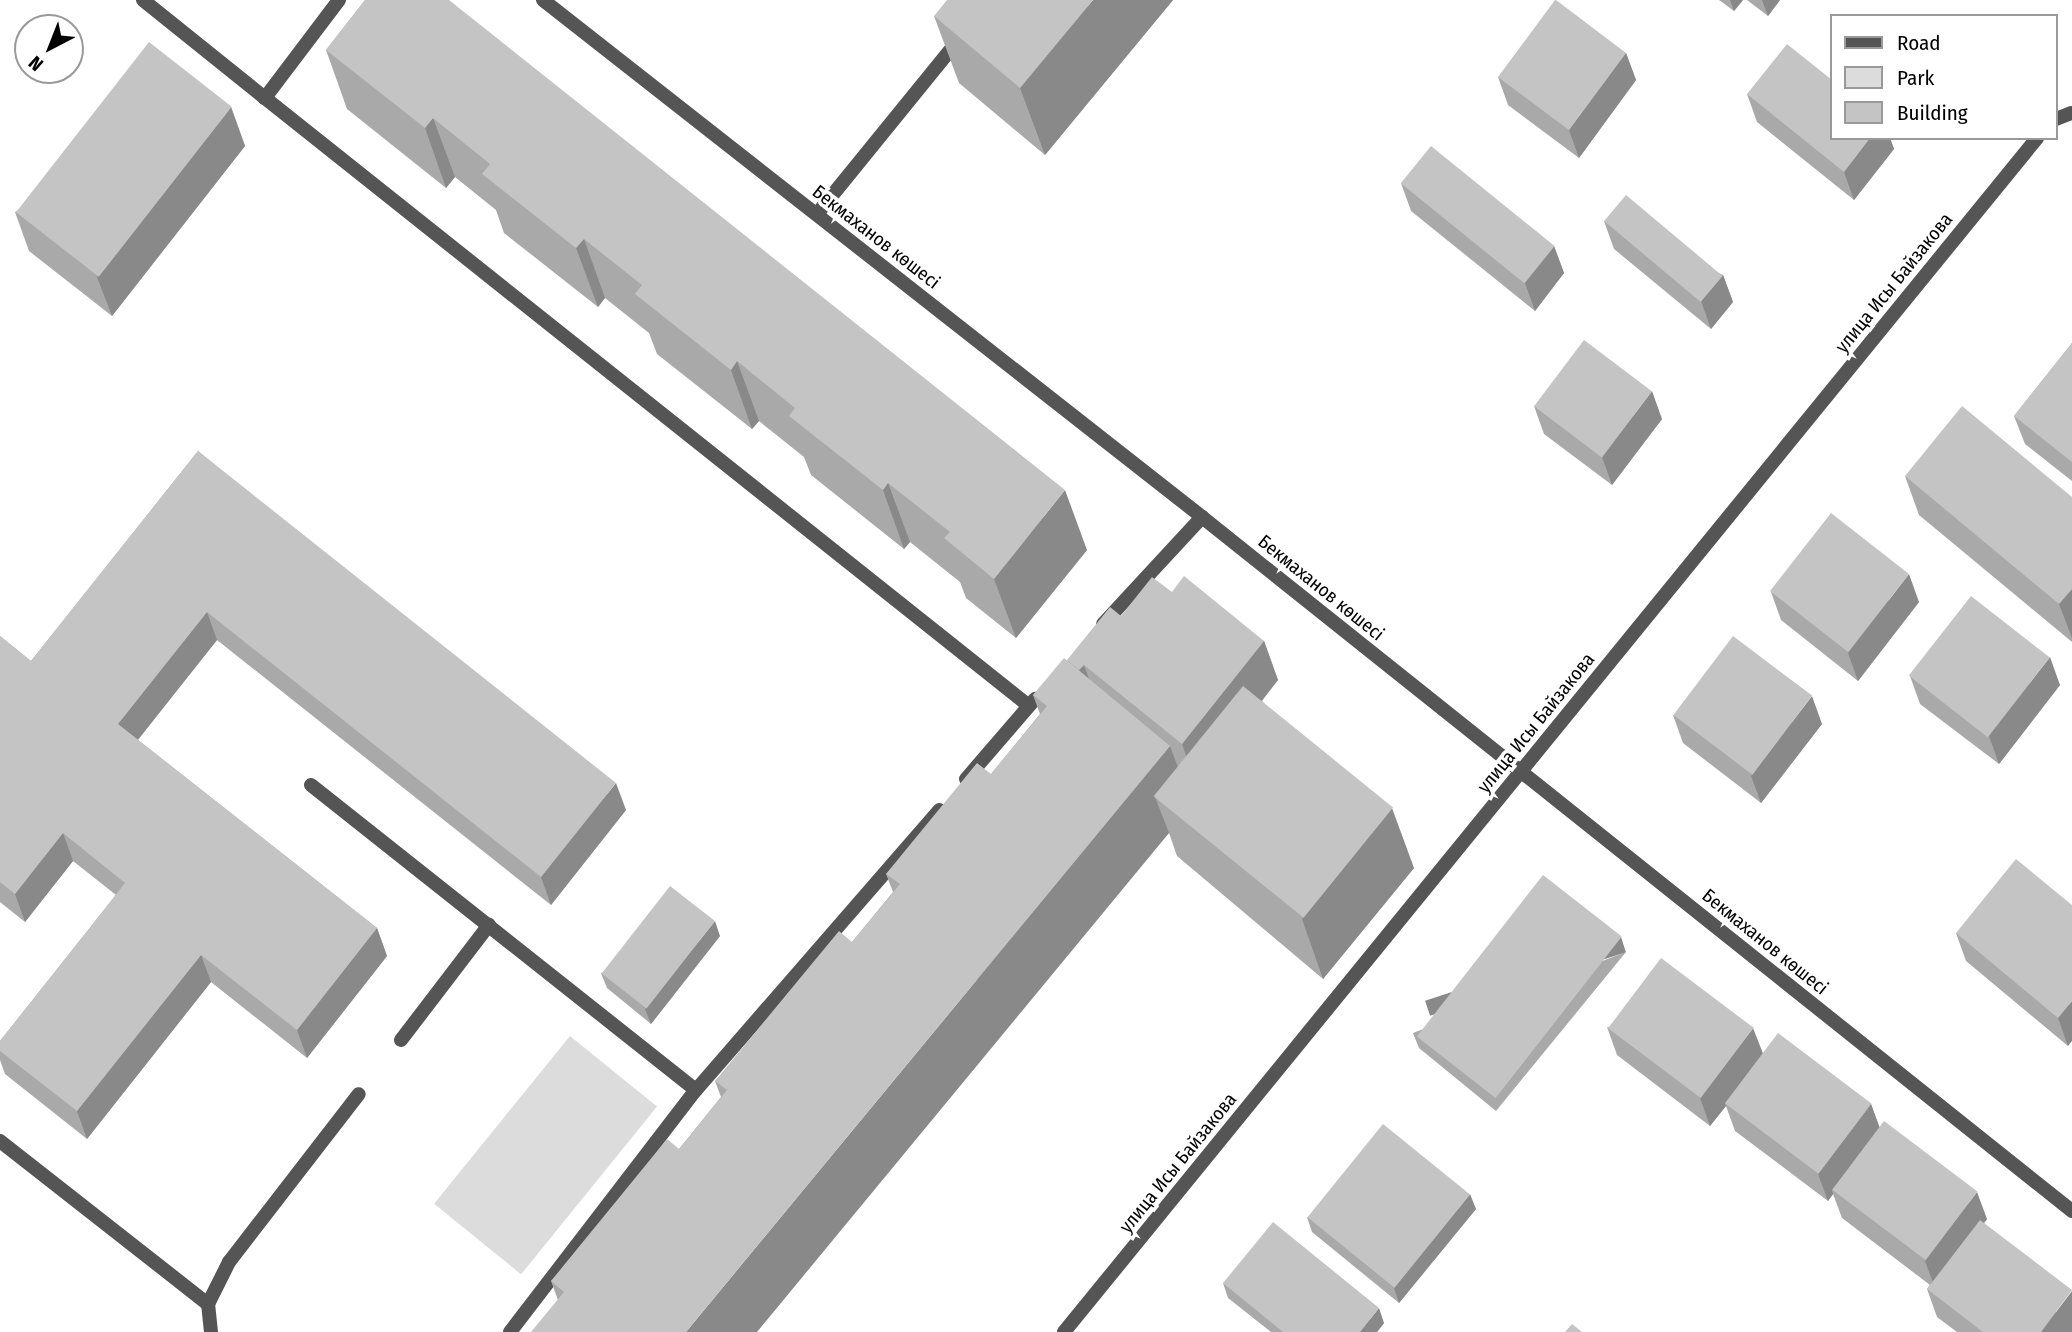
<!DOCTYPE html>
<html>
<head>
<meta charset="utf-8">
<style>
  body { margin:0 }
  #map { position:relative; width:2072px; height:1332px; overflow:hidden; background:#fff; font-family:"Fira Sans Condensed",sans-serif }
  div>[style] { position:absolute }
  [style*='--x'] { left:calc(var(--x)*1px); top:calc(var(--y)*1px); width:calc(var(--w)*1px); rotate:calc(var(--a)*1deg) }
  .green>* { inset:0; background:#dcdcdc; transform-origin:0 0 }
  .service>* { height:14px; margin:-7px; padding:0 7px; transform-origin:7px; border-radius:7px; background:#555 }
  .minor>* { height:14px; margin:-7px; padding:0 7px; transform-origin:7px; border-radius:7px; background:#555 }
  .tertiary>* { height:14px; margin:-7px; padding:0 7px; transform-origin:7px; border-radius:7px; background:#555 }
  .wall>* { inset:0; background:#a9a9a9 }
  .shaded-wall>* { inset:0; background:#898989; transform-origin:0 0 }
  .building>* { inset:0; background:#c4c4c4; transform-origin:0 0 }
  span { translate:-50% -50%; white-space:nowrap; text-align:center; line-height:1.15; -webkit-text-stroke:7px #fff; paint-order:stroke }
  .street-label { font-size:19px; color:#000 }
  .legend { position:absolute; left:1830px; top:14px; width:228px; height:126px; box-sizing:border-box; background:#fff; border:2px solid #999; margin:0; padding:9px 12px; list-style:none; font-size:21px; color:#000 }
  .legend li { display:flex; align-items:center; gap:14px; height:35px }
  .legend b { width:35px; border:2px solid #999 }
  .north { position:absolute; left:14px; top:14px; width:70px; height:70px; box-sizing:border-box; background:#fff; border:2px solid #999; border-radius:50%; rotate:222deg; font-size:19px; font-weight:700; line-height:28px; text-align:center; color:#000 }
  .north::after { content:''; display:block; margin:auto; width:24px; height:32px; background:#000; clip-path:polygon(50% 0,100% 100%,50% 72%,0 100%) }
</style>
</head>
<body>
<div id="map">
  <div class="green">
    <div style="left:570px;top:1036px;width:112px;height:216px;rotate:39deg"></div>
  </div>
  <div class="service">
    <div style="--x:143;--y:0;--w:156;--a:38.8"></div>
    <div style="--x:339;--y:0;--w:123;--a:127.1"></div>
    <div style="--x:265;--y:98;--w:976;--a:38.51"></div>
    <div style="--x:817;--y:214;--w:225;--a:-50.9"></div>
    <div style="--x:1103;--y:624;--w:146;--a:-47.2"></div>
    <div style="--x:966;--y:779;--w:106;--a:-49.2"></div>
    <div style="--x:311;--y:785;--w:491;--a:38.4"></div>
    <div style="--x:401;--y:1040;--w:145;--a:-52.6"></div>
    <div style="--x:0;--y:1141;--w:264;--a:38.1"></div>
    <div style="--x:211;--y:1332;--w:28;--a:-96"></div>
    <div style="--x:208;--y:1304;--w:47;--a:-63.4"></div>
    <div style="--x:229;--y:1262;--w:212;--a:-52.3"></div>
    <div style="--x:510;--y:1332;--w:305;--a:-52.5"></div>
    <div style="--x:696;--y:1090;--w:371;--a:-49"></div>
  </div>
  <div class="minor">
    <div style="--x:543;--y:0;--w:838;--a:38.11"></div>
    <div style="--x:1202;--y:517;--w:1113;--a:38.58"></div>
  </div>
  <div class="tertiary">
    <div style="--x:2056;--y:119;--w:17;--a:-21"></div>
    <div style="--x:1064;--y:1332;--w:1540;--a:-50.82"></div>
  </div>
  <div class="wall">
    <div style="clip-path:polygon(365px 0,1087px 550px,1016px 638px,966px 598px,960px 582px,910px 542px,904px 549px,811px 475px,804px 457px,759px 421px,752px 429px,657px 354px,649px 333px,605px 298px,598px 307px,504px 233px,496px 210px,455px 177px,446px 188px,347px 109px,326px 50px)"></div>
    <div style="clip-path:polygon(1173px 0,1045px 155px,959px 83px,934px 16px)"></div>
    <div style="clip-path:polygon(1719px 0,1743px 0,1734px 11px)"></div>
    <div style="clip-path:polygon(1747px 0,1780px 0,1768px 16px)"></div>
    <div style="clip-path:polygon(1626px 53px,1636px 80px,1579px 158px,1508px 105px,1498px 77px)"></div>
    <div style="clip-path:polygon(1747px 94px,1832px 138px,1890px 138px,1894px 149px,1854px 200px,1757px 122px)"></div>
    <div style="clip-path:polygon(231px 107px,245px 146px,112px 316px,29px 251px,15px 212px)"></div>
    <div style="clip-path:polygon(1401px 183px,1554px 246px,1564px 273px,1535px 311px,1411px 211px)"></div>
    <div style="clip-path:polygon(1604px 221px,1723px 275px,1733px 302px,1711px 329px,1614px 249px)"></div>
    <div style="clip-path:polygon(2072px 343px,2072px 481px,2025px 444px,2014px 416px)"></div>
    <div style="clip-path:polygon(1534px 406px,1662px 419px,1612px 485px,1544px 434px)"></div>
    <div style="clip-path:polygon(198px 451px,626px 810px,551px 905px,217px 640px,138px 740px,377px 928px,387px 956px,307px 1058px,211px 982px,87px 1139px,5px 1074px,0 1060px,0 1041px,116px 895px,73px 861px,25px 922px,0 902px,0 636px,31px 661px)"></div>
    <div style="clip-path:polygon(1905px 476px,2072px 497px,2072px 642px,1919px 515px)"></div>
    <div style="clip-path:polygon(1172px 592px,1264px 641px,1278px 680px,1262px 701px,1414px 868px,1323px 979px,1177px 856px,1169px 833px,558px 1300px,551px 1281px,679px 1149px,721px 1097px,715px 1081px,852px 942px,893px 892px,886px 874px,991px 774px,1040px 714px,1033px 695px,1067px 661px,1121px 616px)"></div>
    <div style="clip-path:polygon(1771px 592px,1919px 602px,1858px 681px,1781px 620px)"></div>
    <div style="clip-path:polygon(1910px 676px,2060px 685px,1999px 764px,1920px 704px)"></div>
    <div style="clip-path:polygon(1673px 715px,1822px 724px,1761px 803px,1683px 743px)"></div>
    <div style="clip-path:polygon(2072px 905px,2068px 1046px,1966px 961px,1956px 933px)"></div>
    <div style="clip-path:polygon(720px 936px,651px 1024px,607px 988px,601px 973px)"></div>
    <div style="clip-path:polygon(1626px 952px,1496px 1111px,1419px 1048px,1413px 1033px)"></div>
    <div style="clip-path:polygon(1607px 1027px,1763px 1053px,1871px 1104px,1879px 1127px,1987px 1219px,1984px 1223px,2072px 1332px,1957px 1332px,1937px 1317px,1927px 1289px,1930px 1285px,1842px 1218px,1833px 1194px,1828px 1201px,1735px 1131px,1726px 1106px,1710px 1126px,1617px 1055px)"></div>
    <div style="clip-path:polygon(1476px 1209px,1399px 1303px,1312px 1232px,1307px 1217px)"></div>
    <div style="clip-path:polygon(1223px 1283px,1384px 1323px,1377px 1332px,1271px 1332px,1228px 1298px)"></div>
  </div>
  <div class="shaded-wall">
    <div style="clip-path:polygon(1093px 0,1173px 0,1045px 155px,1020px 88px)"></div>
    <div style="clip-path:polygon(1730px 0,1743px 0,1734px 11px)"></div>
    <div style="clip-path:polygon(1762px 0,1780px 0,1768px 16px)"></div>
    <div style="clip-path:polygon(1626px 53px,1636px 80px,1579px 158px,1569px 130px)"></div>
    <div style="clip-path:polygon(231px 107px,245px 146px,112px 316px,97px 277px)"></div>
    <div style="clip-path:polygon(433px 118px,455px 177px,446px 188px,425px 128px)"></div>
    <div style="clip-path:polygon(1870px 138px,1890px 138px,1894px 149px,1854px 200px,1844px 172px)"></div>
    <div style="clip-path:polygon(584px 239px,605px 298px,598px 307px,576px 248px)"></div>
    <div style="clip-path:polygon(1554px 246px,1564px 273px,1535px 311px,1525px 283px)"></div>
    <div style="clip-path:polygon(1723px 275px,1733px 302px,1711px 329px,1701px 301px)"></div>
    <div style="clip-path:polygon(737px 361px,759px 421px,752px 429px,731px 370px)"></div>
    <div style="clip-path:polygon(1652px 391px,1662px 419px,1612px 485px,1602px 457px)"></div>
    <div style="clip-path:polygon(888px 483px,910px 542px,904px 549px,883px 490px)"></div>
    <div style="clip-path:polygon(1065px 490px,1087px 550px,1016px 638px,994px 579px)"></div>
    <div style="clip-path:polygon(1909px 574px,1919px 602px,1858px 681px,1848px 653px)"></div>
    <div style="clip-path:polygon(2072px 589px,2072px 638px,2059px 604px)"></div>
    <div style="clip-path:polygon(207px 612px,217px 640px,128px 752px,118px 724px)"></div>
    <div style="clip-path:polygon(1264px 641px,1278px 680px,1196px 783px,1182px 744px)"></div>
    <div style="clip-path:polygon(2050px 657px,2060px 685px,1999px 764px,1989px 736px)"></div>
    <div style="clip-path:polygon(1084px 665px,1098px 704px,1079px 670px)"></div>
    <div style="clip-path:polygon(1812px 696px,1822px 724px,1761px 803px,1751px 776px)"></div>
    <div style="clip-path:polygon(1170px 746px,1192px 805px,1155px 797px,1169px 833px,757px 1332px,686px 1332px)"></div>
    <div style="clip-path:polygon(616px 783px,626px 810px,551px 905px,541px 877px)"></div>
    <div style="clip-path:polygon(1392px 808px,1414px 868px,1323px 979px,1302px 919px)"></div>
    <div style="clip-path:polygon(63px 833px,73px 861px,25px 922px,15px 894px)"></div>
    <div style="clip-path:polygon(715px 921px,720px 936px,651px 1024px,645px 1009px)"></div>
    <div style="clip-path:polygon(377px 928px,387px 956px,307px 1058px,297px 1030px)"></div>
    <div style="left:1621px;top:937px;width:16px;height:206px;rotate:72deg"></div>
    <div style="clip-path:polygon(201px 955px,211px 982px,87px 1139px,77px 1111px)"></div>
    <div style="clip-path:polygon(2072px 1001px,2072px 1041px,2068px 1046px,2058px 1018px)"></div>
    <div style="clip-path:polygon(1753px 1028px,1764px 1056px,1725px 1103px,1726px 1106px,1710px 1126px,1700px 1098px)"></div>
    <div style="clip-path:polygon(1871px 1104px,1881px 1131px,1832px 1190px,1833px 1194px,1828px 1201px,1818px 1174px)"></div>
    <div style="clip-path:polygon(1977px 1192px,1987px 1219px,1935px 1288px,1925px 1261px)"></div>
    <div style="clip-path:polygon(1470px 1194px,1476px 1209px,1399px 1303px,1394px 1288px)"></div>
    <div style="clip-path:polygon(2072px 1291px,2072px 1332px,2041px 1332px)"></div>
    <div style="clip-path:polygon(1379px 1308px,1384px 1323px,1377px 1332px,1360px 1332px)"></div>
  </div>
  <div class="building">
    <div style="clip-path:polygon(365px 0,449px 0,1065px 490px,994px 579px,944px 538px,950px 532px,888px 483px,883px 490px,789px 416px,795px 408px,737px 361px,731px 370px,635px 294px,642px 285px,584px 239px,576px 248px,482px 174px,490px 164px,433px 118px,425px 128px,326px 50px)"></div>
    <div style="clip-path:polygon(947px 0,1093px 0,1020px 88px,934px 16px)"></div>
    <div style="clip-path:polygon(1555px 0,1556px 0,1626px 53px,1569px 130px,1498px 77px)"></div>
    <div style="left:149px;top:42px;width:105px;height:216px;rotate:38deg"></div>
    <div style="clip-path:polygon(1787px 44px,1832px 80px,1832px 138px,1870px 138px,1844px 172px,1747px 94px)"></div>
    <div style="left:1431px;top:146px;width:159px;height:48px;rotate:39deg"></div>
    <div style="left:1626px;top:195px;width:126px;height:34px;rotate:40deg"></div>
    <div style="left:1584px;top:340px;width:85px;height:83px;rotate:37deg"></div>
    <div style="clip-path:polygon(2072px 343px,2072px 462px,2014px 416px)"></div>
    <div style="clip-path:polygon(1962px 406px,2072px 497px,2072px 589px,2059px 604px,1905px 476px)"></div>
    <div style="clip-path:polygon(198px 451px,616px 783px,541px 877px,207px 612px,118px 724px,377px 928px,297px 1030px,201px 955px,77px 1111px,0 1051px,0 1041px,125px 883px,63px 833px,15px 894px,0 882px,0 636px,31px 661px)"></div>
    <div style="left:1831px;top:513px;width:99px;height:99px;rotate:38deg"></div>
    <div style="clip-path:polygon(1184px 576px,1264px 641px,1182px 744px,1084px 665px,1079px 670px,1067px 660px,1110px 607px,1121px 616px,1152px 577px,1172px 592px)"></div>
    <div style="left:1971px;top:596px;width:100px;height:101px;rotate:38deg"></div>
    <div style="left:1733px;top:636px;width:99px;height:99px;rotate:37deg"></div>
    <div style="clip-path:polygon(1064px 658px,1170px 746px,686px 1332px,531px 1332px,564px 1292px,551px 1281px,667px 1139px,679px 1149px,727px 1090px,715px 1081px,839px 931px,852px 942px,900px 884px,886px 874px,977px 763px,991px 774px,1047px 706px,1033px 695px)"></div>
    <div style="left:1243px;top:686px;width:193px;height:142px;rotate:39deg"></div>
    <div style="clip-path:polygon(2016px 859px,2072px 905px,2072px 1001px,2058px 1018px,1956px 933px)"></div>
    <div style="left:1543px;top:875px;width:100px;height:205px;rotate:38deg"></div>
    <div style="left:670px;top:886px;width:57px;height:111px;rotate:38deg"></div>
    <div style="left:1661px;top:958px;width:116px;height:88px;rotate:37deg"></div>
    <div style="left:1778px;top:1033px;width:117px;height:88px;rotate:37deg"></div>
    <div style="left:1884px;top:1121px;width:117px;height:86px;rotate:37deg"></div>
    <div style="left:1383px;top:1124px;width:112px;height:120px;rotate:39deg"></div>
    <div style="clip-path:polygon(1980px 1220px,2072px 1290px,2041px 1332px,1983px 1332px,1927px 1289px)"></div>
    <div style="clip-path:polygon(1273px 1222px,1379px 1308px,1360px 1332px,1283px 1332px,1223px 1283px)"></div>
    <div style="clip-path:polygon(1572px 1324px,1582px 1332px,1565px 1332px)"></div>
  </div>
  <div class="street-label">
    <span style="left:876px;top:237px;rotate:38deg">Бекмаханов көшесі</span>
    <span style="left:1894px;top:283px;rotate:-51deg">улица Исы Байзакова</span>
    <span style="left:1321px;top:588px;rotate:39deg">Бекмаханов көшесі</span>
    <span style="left:1536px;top:723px;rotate:-51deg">улица Исы Байзакова</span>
    <span style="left:1765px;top:942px;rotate:39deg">Бекмаханов көшесі</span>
    <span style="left:1178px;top:1163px;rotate:-51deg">улица Исы Байзакова</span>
  </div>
  <ul class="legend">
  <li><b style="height:9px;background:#555"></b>Road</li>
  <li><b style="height:19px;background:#dcdcdc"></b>Park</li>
  <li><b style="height:19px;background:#c4c4c4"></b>Building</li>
  </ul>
  <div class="north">N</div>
</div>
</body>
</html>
